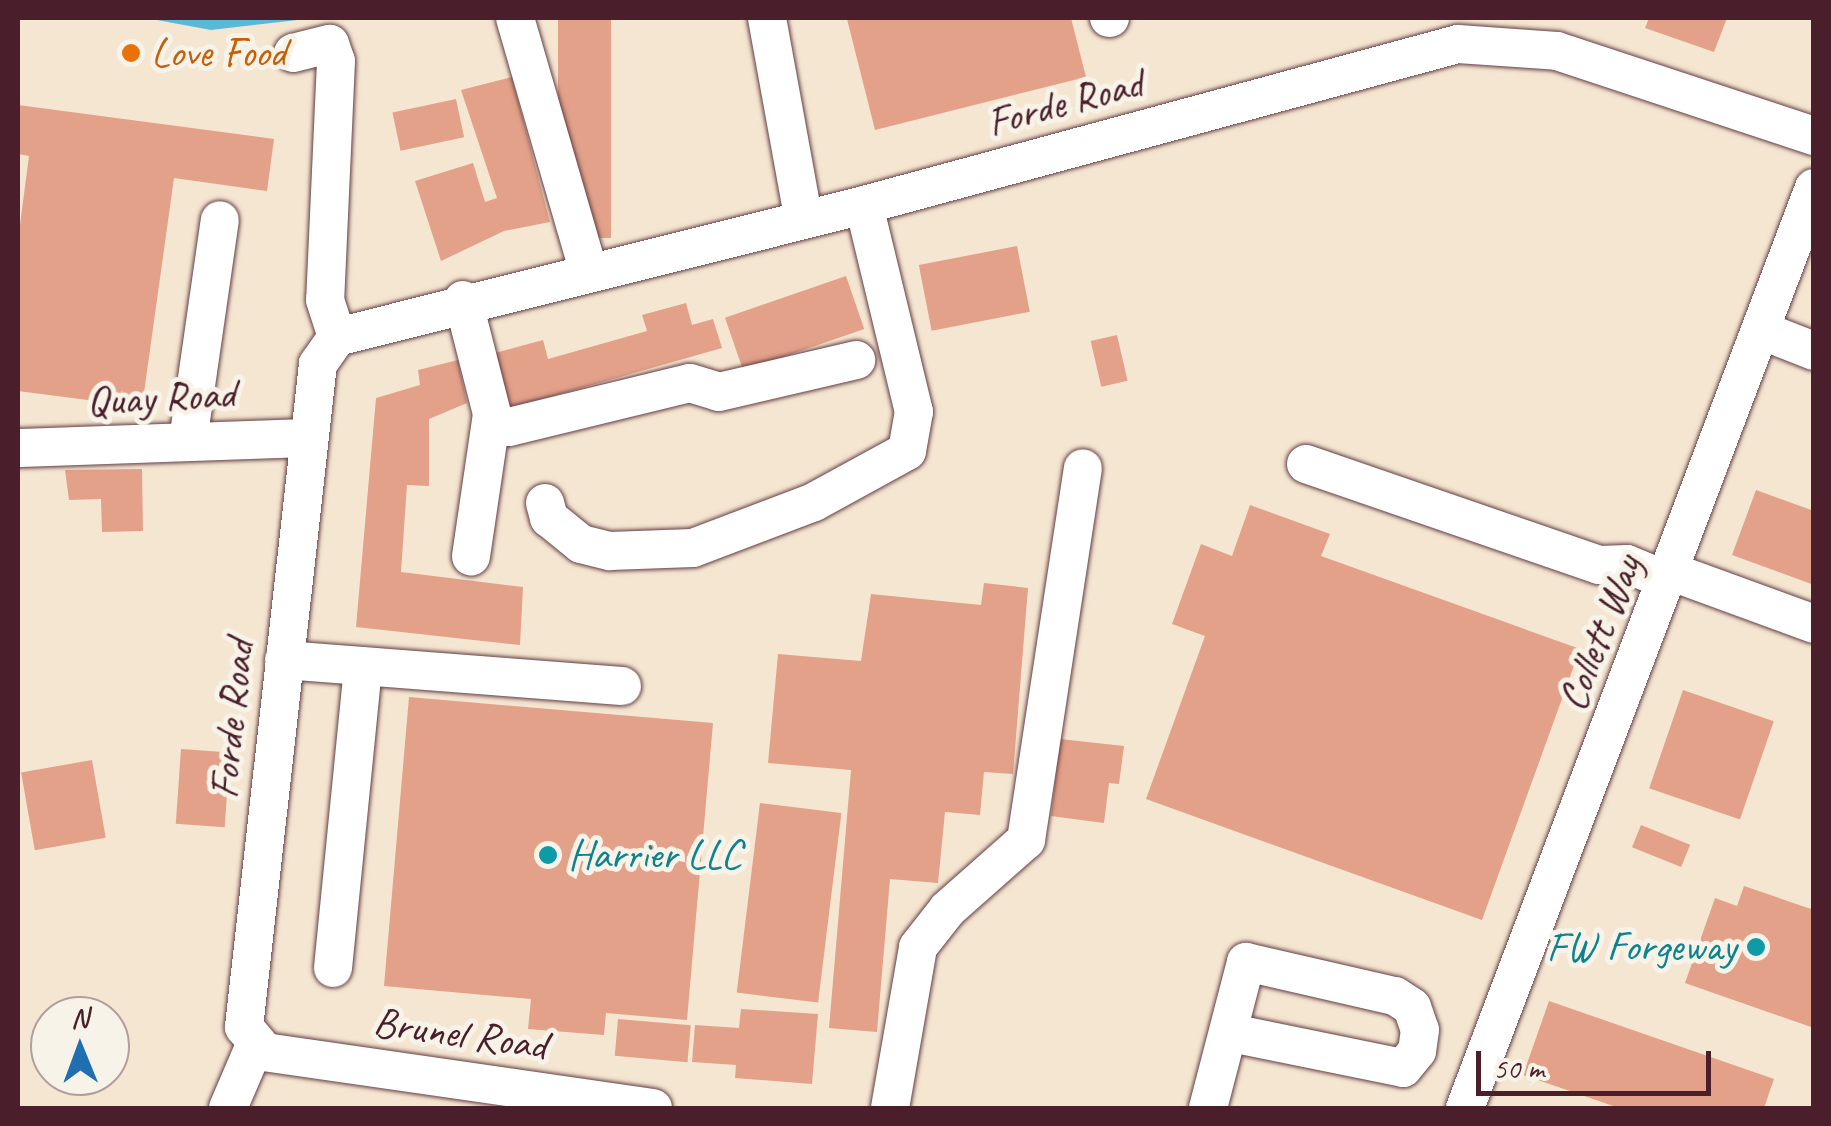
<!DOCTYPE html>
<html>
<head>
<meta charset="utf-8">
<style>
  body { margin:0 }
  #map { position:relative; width:1831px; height:1126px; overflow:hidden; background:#f5e6d1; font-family:Caveat,sans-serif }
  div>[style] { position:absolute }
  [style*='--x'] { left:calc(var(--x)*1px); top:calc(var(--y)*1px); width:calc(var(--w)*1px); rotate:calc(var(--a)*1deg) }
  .water>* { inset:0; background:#59bad8 }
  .building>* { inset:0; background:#e2a188; transform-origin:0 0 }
  .roads { filter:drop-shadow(0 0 2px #643d44) drop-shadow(0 0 2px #643d44) }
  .minor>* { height:38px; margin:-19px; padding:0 19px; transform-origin:19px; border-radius:19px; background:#fff }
  .dots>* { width:28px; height:28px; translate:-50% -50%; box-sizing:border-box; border:5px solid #f7f3e8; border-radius:50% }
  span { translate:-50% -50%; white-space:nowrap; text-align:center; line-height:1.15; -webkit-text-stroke:10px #f7f3e8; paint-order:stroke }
  .food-label { font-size:42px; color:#c56008 }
  .left { translate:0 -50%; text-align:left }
  .street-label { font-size:42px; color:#4a1f2b }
  .culture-label { font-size:42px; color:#0d838f }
  .right { translate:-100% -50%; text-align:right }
  .frame { position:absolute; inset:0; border:20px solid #4a1f2b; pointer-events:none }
  .north { position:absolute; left:30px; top:996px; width:100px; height:100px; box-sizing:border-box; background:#f7f3e8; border:2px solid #b29e9c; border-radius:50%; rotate:359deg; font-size:28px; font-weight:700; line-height:40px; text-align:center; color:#4a1f2b }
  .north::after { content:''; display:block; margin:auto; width:35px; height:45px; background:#1f6fb2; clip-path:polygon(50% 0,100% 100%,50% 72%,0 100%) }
  .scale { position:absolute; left:1476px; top:1051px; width:235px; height:45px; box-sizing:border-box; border:5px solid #4a1f2b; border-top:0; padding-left:12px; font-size:30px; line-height:35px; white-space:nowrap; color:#4a1f2b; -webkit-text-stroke:8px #f7f3e8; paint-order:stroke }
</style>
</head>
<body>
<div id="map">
  <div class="water">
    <div style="clip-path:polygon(146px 18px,315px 18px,211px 30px)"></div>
  </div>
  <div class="building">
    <div style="left:558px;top:18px;width:53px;height:220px"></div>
    <div style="clip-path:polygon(1071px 18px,1086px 77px,875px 130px,847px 19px)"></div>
    <div style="clip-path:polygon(1649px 18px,1727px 18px,1714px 52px,1645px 28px)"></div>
    <div style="clip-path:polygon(512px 77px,550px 222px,504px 231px,441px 261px,415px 181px,473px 163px,485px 202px,497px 198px,461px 90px)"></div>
    <div style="left:456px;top:99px;width:39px;height:65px;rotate:78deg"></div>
    <div style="clip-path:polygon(18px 105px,274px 139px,267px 191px,174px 178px,142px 407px,18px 391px,18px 240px,29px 156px,18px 154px)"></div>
    <div style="left:1017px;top:246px;width:67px;height:100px;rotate:79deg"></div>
    <div style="left:846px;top:276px;width:56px;height:128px;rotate:71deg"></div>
    <div style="clip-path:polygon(686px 303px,692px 325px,713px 319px,722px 348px,511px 408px,495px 353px,543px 340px,548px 359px,647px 331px,642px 315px)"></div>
    <div style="left:1117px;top:335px;width:47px;height:27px;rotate:77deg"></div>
    <div style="clip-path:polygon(458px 360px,467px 403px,429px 419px,429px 486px,407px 485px,401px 572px,523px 587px,520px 645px,356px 627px,376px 398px,420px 385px,418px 370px)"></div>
    <div style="clip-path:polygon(142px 469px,143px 531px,102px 532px,101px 499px,69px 500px,65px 470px)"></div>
    <div style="clip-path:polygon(1756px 490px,1814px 511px,1814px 585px,1732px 555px)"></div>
    <div style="clip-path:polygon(1250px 505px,1330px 534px,1321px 556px,1580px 649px,1482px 920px,1146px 799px,1205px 636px,1172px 624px,1201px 544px,1232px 556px)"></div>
    <div style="clip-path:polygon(984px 583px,1028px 588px,1013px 774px,984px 772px,980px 815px,945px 812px,938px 883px,890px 879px,877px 1032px,829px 1028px,851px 770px,768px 763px,778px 654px,861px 661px,871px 594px,981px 605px)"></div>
    <div style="left:1683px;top:690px;width:96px;height:104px;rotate:19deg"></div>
    <div style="clip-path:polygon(409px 697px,713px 723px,687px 1020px,606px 1013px,604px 1035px,528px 1029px,531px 999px,384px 986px)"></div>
    <div style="clip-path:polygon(1060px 739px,1124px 746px,1119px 784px,1109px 783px,1104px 823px,1051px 816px)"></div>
    <div style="left:181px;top:749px;width:49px;height:75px;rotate:4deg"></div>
    <div style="left:92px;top:760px;width:79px;height:72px;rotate:80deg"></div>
    <div style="left:760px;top:803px;width:82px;height:191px;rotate:7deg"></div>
    <div style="left:1641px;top:825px;width:53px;height:24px;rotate:22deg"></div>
    <div style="clip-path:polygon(1744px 886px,1814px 910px,1814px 1028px,1685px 983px,1715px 898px,1737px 906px)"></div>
    <div style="clip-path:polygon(1549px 1001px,1774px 1079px,1764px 1108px,1619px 1108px,1523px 1075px)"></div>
    <div style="clip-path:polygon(741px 1009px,818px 1014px,812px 1084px,735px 1078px,736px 1065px,692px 1062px,695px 1025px,739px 1028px)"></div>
    <div style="left:618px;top:1019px;width:73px;height:37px;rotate:5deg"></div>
  </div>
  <div class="roads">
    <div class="minor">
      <div style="--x:515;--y:18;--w:262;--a:73.8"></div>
      <div style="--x:767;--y:18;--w:202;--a:79.7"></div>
      <div style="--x:1109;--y:18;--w:1;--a:0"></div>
      <div style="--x:293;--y:53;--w:38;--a:-14"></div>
      <div style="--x:330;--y:44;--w:18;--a:71"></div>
      <div style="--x:336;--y:61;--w:239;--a:92.6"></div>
      <div style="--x:325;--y:300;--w:39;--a:72"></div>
      <div style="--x:463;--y:300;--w:118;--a:75.7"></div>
      <div style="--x:492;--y:414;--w:144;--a:98.4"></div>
      <div style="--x:1763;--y:331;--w:55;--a:21.4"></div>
      <div style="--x:491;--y:425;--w:18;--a:6"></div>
      <div style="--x:509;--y:427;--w:186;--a:-13.7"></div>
      <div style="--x:690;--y:383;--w:30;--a:17"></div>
      <div style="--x:719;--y:392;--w:141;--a:-13.1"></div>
      <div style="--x:188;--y:441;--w:223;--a:-81.8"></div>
      <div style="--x:18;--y:448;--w:291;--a:-2"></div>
      <div style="--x:1306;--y:464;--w:310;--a:19"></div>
      <div style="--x:1599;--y:565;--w:28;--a:-2"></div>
      <div style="--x:1627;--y:564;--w:44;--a:22.5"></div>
      <div style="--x:545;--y:503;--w:16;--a:75"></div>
      <div style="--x:549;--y:518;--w:41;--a:39.1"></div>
      <div style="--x:581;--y:544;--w:30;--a:14"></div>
      <div style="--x:610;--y:551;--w:83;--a:-2.1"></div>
      <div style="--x:693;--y:548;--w:129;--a:-20.8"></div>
      <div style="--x:814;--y:502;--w:106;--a:-28.7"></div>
      <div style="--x:907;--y:451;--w:40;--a:-80"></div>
      <div style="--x:914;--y:412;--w:213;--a:-103.6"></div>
      <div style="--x:1672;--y:572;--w:151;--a:20.1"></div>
      <div style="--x:284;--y:660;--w:339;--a:4.4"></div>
      <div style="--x:333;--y:968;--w:303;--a:-84.3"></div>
      <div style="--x:228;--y:1108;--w:69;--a:-66.8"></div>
      <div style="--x:653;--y:1108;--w:392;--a:-171.8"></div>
      <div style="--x:265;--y:1052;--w:33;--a:-130"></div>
      <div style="--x:244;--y:1027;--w:667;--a:-83.63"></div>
      <div style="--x:318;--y:364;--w:33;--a:-55"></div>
      <div style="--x:337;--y:337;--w:543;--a:-14.06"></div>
      <div style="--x:864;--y:205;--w:615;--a:-15.17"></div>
      <div style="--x:1458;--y:44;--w:99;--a:4"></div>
      <div style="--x:1557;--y:51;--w:271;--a:18.3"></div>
      <div style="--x:890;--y:1108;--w:163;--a:-80.1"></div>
      <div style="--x:918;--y:947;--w:48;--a:-51.7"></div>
      <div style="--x:948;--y:909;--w:104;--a:-41.5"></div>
      <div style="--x:1026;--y:840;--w:376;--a:-81.3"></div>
      <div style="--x:1208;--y:1108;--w:151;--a:-75.4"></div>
      <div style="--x:1246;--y:962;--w:153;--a:12.9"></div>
      <div style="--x:1395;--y:996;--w:20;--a:33"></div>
      <div style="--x:1412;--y:1007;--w:24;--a:71"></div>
      <div style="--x:1420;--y:1030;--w:21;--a:98"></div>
      <div style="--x:1417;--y:1051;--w:22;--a:129"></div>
      <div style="--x:1403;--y:1068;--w:176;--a:-168.5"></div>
      <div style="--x:1465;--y:1108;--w:984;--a:-69.23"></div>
    </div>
  </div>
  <div class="dots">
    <div style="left:131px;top:53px;background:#e8710a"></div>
    <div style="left:548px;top:855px;background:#0f9aa8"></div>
    <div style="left:1756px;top:947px;background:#0f9aa8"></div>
  </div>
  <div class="food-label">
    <span class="left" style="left:151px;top:53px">Love Food</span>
  </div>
  <div class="street-label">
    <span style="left:1065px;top:103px;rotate:-15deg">Forde Road</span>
    <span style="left:161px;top:398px;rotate:-3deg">Quay Road</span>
    <span style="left:1600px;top:633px;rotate:-69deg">Collett Way</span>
    <span style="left:232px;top:719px;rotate:-84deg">Forde Road</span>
    <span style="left:460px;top:1034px;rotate:8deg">Brunel Road</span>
  </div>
  <div class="culture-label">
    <span class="left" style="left:568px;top:855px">Harrier LLC</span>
    <span class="right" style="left:1736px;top:947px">FW Forgeway</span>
  </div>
  <div class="frame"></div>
  <div class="north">N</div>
  <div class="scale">50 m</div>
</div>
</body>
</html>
